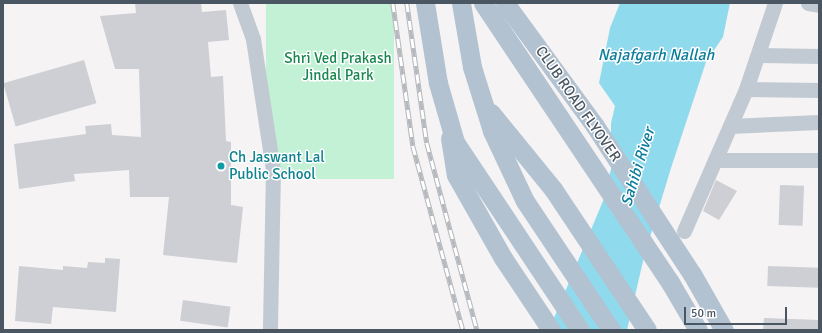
<!DOCTYPE html>
<html>
<head>
<meta charset="utf-8">
<style>
  body { margin:0 }
  #map { position:relative; width:822px; height:333px; overflow:hidden; background:#f5f3f3; font-family:Signika,sans-serif }
  div>[style] { position:absolute }
  [style*='--x'] { left:calc(var(--x)*1px); top:calc(var(--y)*1px); width:calc(var(--w)*1px); rotate:calc(var(--a)*1deg) }
  .green>* { inset:0; background:#c3f1d5; transform-origin:0 0 }
  .water>* { inset:0; background:#90daee }
  .building>* { inset:0; background:#cdcfd5; transform-origin:0 0 }
  .minor>* { height:15px; margin:-7.5px; padding:0 7.5px; transform-origin:7.5px; border-radius:7.5px; background:#c1cad2 }
  .major>* { height:19px; margin:-9.5px; padding:0 9.5px; transform-origin:9.5px; border-radius:9.5px; background:#b3c2d1 }
  .rail>* { height:4.5px; margin-top:-2.25px; transform-origin:0; background:repeating-linear-gradient(90deg,#fff 0 9px,#b5b8bd 0 18px); box-sizing:border-box; border-block:1px solid #b5b8bd }
  .dots>* { width:11px; height:11px; translate:-50% -50%; box-sizing:border-box; border:2px solid #fff; border-radius:50% }
  span { translate:-50% -50%; white-space:nowrap; text-align:center; line-height:1.15; -webkit-text-stroke:3px #fff; paint-order:stroke }
  .park-label { font-size:15px; color:#17864f }
  .street-label { font-size:15px; color:#4a5661 }
  .culture-label { font-size:15px; color:#0d838f }
  .left { translate:0 -50%; text-align:left }
  .water-label { font-size:16px; color:#0c7c9b; font-style:italic }
  .frame { position:absolute; inset:0; border:4px solid #4a5661; pointer-events:none }
  .scale { position:absolute; left:684px; top:307px; width:103px; height:18px; box-sizing:border-box; border:2px solid #4a5661; border-top:0; padding-left:5px; font-size:12px; line-height:14px; white-space:nowrap; color:#4a5661; -webkit-text-stroke:3px #fff; paint-order:stroke }
</style>
</head>
<body>
<div id="map">
  <div class="green">
    <div style="left:266px;top:3px;width:128px;height:176px"></div>
  </div>
  <div class="water">
    <div style="clip-path:polygon(620px 3px,730px 3px,723px 37px,706px 62px,671px 168px,644px 257px,627px 330px,549px 330px,603px 201px,611px 169px,611px 123px,615px 106px,599px 83px,610px 28px)"></div>
  </div>
  <div class="building">
    <div style="clip-path:polygon(135px 3px,201px 3px,202px 12px,226px 10px,229px 40px,208px 42px,211px 77px,223px 76px,226px 141px,231px 142px,231px 205px,243px 207px,237px 263px,163px 255px,169px 197px,130px 197px,129px 170px,74px 174px,75px 181px,19px 189px,14px 144px,86px 134px,85px 126px,111px 124px,112px 135px,141px 137px,139px 69px,115px 69px,100px 16px,136px 13px)"></div>
    <div style="left:84px;top:60px;width:45px;height:84px;rotate:74deg"></div>
    <div style="clip-path:polygon(716px 180px,737px 191px,719px 220px,703px 211px)"></div>
    <div style="left:780px;top:185px;width:24px;height:40px;rotate:2deg"></div>
    <div style="clip-path:polygon(105px 258px,120px 259px,116px 312px,53px 307px,51px 324px,15px 321px,19px 266px,63px 270px,63px 266px,87px 268px,88px 262px,105px 263px)"></div>
    <div style="left:768px;top:266px;width:51px;height:20px;rotate:2deg"></div>
    <div style="left:183px;top:300px;width:48px;height:21px;rotate:8deg"></div>
    <div style="clip-path:polygon(764px 318px,819px 320px,819px 330px,763px 330px)"></div>
  </div>
  <div class="minor">
    <div style="--x:240;--y:3;--w:38;--a:70"></div>
    <div style="--x:253;--y:39;--w:133;--a:81.3"></div>
    <div style="--x:273;--y:170;--w:160;--a:91.1"></div>
    <div style="--x:808;--y:3;--w:11;--a:10"></div>
    <div style="--x:759;--y:55;--w:60;--a:1"></div>
    <div style="--x:746;--y:89;--w:73;--a:0.8"></div>
    <div style="--x:730;--y:126;--w:89;--a:-2.6"></div>
    <div style="--x:715;--y:160;--w:104;--a:0"></div>
    <div style="--x:684;--y:231;--w:155;--a:-66.4"></div>
    <div style="--x:746;--y:89;--w:91;--a:-71.4"></div>
  </div>
  <div class="major">
    <div style="--x:425;--y:3;--w:81;--a:80.8"></div>
    <div style="--x:438;--y:83;--w:61;--a:73.9"></div>
    <div style="--x:455;--y:142;--w:226;--a:56.4"></div>
    <div style="--x:461;--y:3;--w:65;--a:80.2"></div>
    <div style="--x:472;--y:67;--w:67;--a:72.6"></div>
    <div style="--x:492;--y:131;--w:77;--a:64.8"></div>
    <div style="--x:525;--y:201;--w:155;--a:56.3"></div>
    <div style="--x:483;--y:3;--w:338;--a:56.2"></div>
    <div style="--x:671;--y:284;--w:53;--a:59.6"></div>
    <div style="--x:505;--y:3;--w:152;--a:53.8"></div>
    <div style="--x:595;--y:126;--w:177;--a:56.8"></div>
    <div style="--x:692;--y:274;--w:64;--a:60.3"></div>
    <div style="--x:491;--y:113;--w:98;--a:50.8"></div>
    <div style="--x:553;--y:189;--w:169;--a:56.3"></div>
    <div style="--x:450;--y:138;--w:37;--a:81"></div>
    <div style="--x:456;--y:175;--w:95;--a:60.5"></div>
    <div style="--x:503;--y:258;--w:87;--a:56.3"></div>
  </div>
  <div class="rail">
    <div style="--x:393;--y:3;--w:144;--a:82"></div>
    <div style="--x:413;--y:146;--w:191;--a:74.8"></div>
    <div style="--x:407;--y:3;--w:141;--a:81.9"></div>
    <div style="--x:427;--y:143;--w:194;--a:75"></div>
  </div>
  <div class="dots">
    <div style="left:221px;top:166px;background:#0f9aa8"></div>
  </div>
  <div class="park-label">
    <span style="left:338px;top:67px">Shri Ved Prakash<br>Jindal Park</span>
  </div>
  <div class="street-label">
    <span style="left:578px;top:104px;rotate:55deg">CLUB ROAD FLYOVER</span>
  </div>
  <div class="culture-label">
    <span class="left" style="left:229px;top:166px">Ch Jaswant Lal<br>Public School</span>
  </div>
  <div class="water-label">
    <span style="left:656px;top:55px">Najafgarh Nallah</span>
    <span style="left:638px;top:167px;rotate:-73deg">Sahibi River</span>
  </div>
  <div class="frame"></div>
  <div class="scale">50 m</div>
</div>
</body>
</html>
